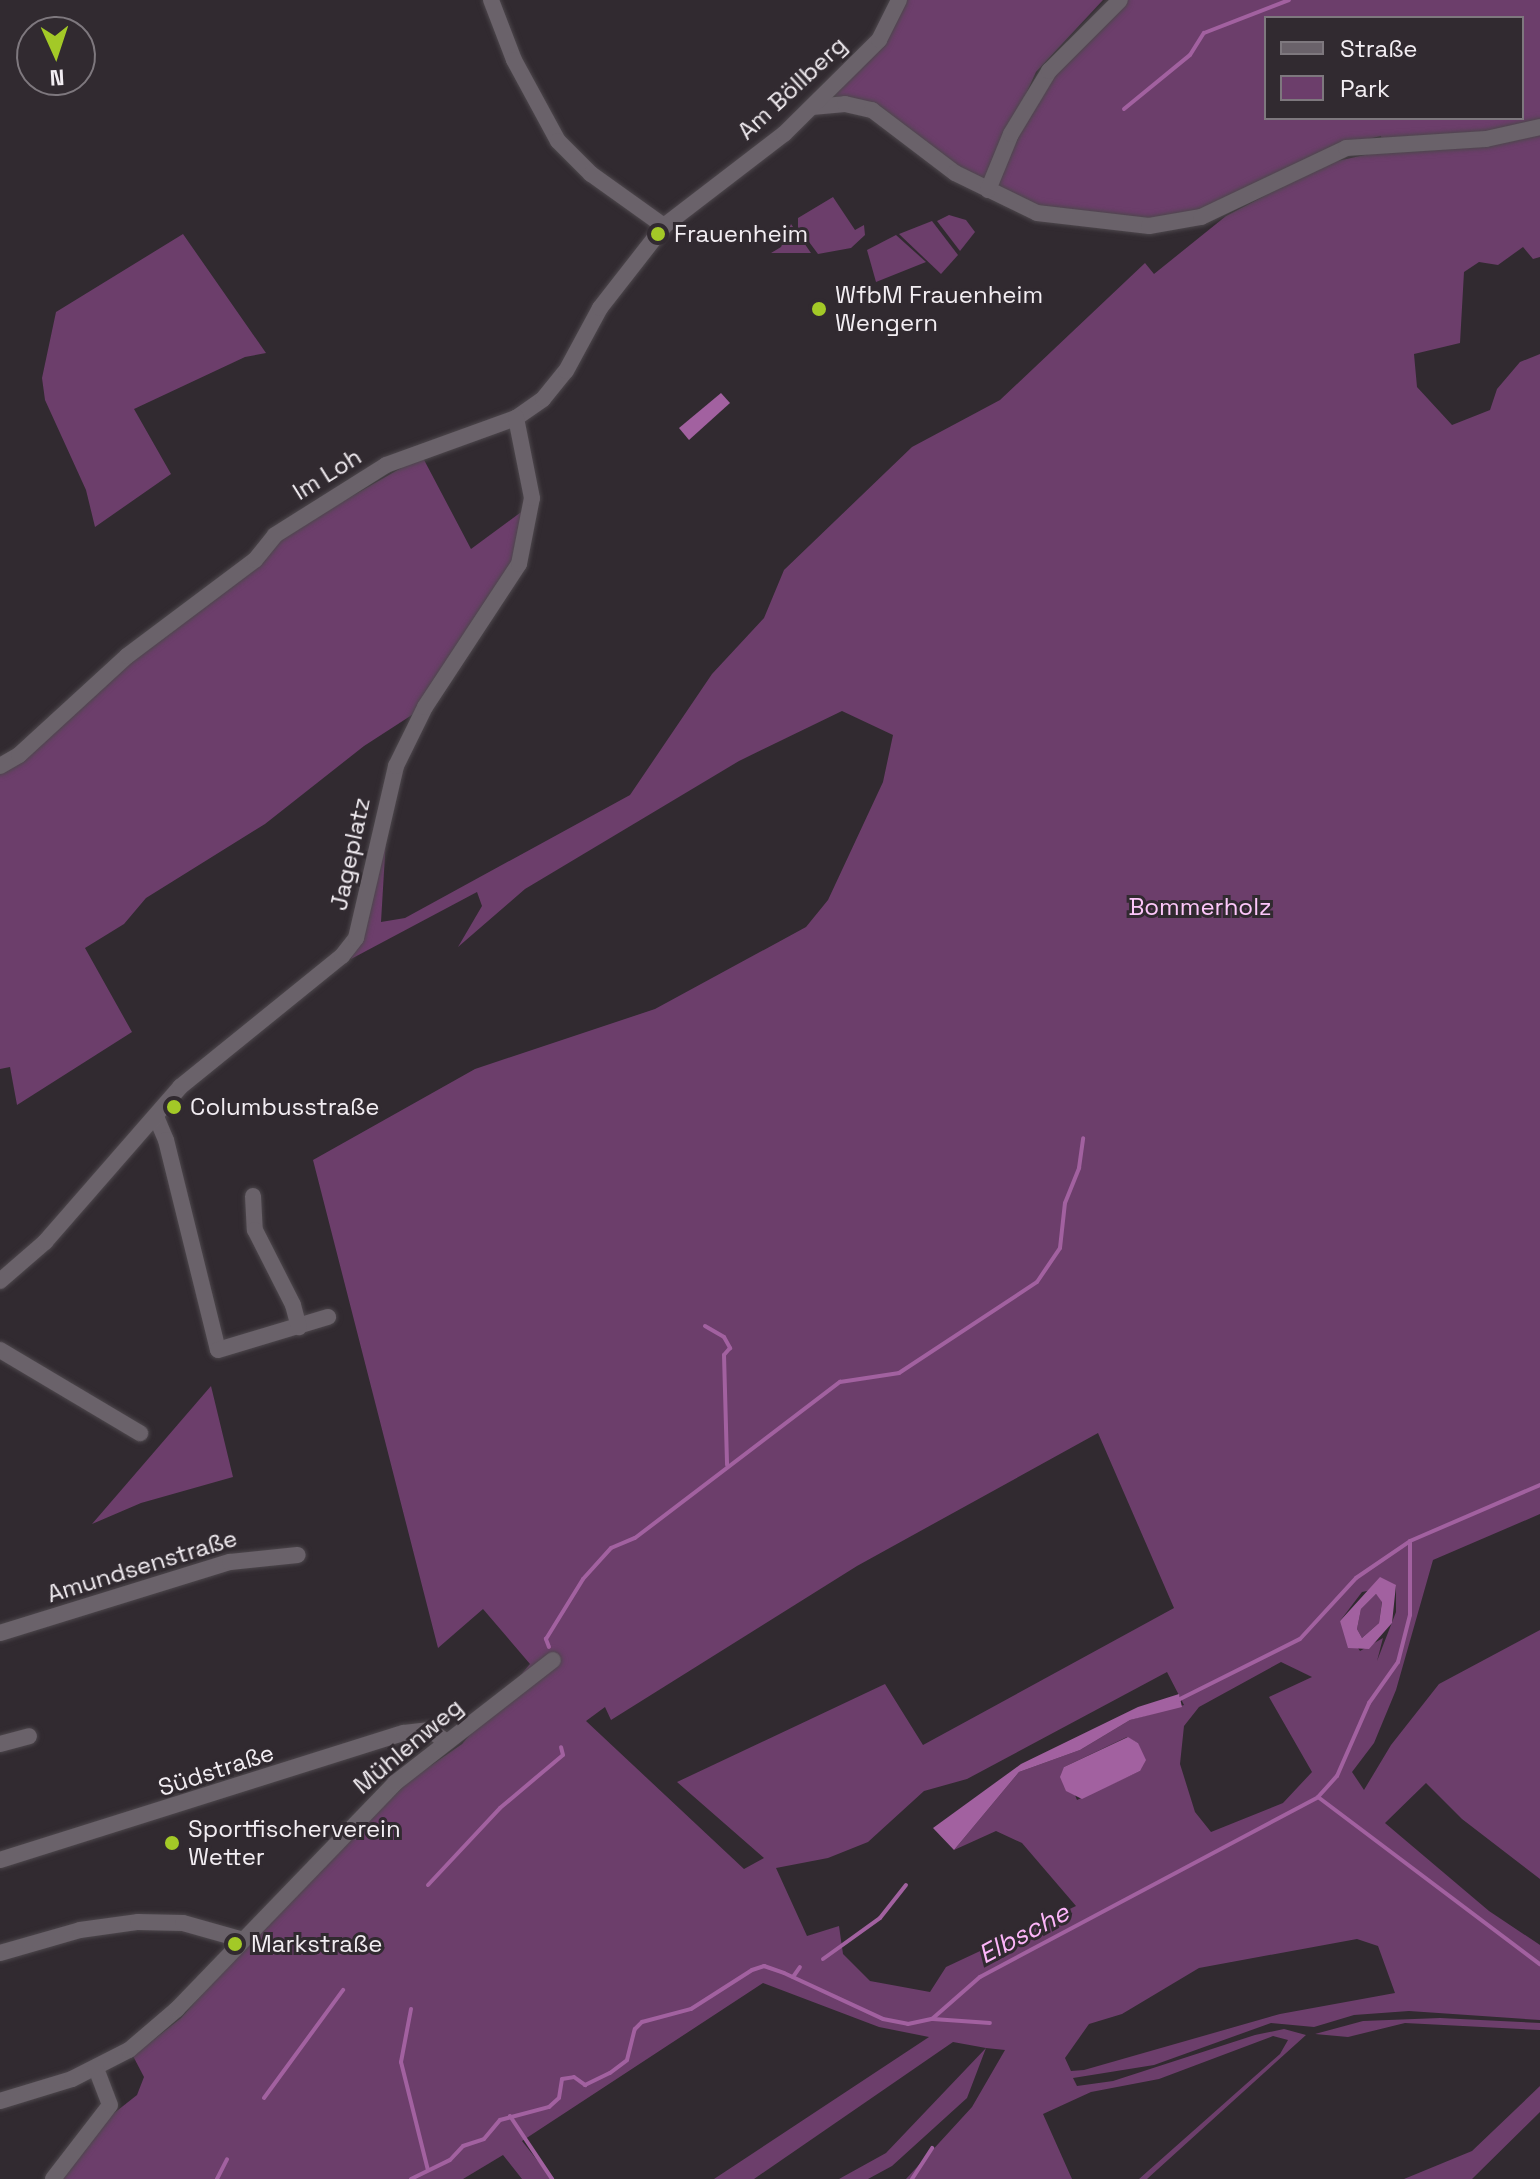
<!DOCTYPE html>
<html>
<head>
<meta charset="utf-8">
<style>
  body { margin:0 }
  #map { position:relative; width:1540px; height:2179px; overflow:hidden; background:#312a30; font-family:"Space Grotesk",sans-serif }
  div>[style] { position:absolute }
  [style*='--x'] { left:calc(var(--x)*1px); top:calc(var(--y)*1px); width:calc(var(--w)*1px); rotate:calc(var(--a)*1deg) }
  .green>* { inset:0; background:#6c3e6b }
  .water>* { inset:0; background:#a261a0 }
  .stream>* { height:4px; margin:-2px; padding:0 2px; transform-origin:2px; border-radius:2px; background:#a261a0 }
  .roads { filter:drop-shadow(0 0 2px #4d474c) drop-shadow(0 0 2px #4d474c) }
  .minor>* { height:16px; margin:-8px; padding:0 8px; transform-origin:8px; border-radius:8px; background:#6a626a }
  .dots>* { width:22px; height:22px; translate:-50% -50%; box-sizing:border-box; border:4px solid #312a30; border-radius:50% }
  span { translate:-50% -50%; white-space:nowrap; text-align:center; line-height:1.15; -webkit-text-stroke:6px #312a30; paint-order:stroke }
  .street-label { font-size:24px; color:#f2edf2 }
  .poi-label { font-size:24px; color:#f2edf2 }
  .left { translate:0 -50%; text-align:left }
  .park-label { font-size:24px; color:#fdc7fa }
  .water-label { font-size:26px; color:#fcb5f9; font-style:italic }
  .legend { position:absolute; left:1264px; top:16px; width:260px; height:104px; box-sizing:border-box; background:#312a30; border:2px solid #7e787e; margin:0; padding:10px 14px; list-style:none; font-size:24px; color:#f2edf2 }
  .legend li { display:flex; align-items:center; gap:16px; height:40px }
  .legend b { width:40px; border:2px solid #7e787e }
  .north { position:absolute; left:16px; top:16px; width:80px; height:80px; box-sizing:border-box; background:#312a30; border:2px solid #7e787e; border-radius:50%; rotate:177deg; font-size:22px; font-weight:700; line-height:32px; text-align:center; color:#f2edf2 }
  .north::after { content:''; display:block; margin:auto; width:28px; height:36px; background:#a3c927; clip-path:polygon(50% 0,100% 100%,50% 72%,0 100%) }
</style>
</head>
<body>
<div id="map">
  <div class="green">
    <div style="clip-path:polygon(903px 0,1103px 0,1036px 72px,989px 176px,983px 179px,949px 161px,880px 106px,830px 97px)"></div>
    <div style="clip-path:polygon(evenodd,1125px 0,1540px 0,1540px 257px,1533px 259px,1523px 247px,1498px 265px,1479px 262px,1464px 272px,1460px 343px,1414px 354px,1417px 387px,1452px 425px,1490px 410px,1497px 389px,1520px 362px,1540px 354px,1540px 1514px,1433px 1560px,1396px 1690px,1374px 1743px,1352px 1772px,1364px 1790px,1391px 1745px,1439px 1684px,1540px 1630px,1540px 1879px,1462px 1819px,1426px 1783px,1385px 1823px,1489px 1911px,1540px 1945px,1540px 2020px,1409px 2011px,1354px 2015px,1314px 2027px,1271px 2023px,1154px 2065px,1073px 2078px,1077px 2086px,1113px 2081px,1255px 2035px,1284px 2029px,1306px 2035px,1147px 2179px,1139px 2179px,1280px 2054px,1288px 2040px,1273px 2036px,1159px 2079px,1091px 2092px,1043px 2114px,1072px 2179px,906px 2179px,972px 2107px,1005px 2050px,986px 2048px,967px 2098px,892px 2166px,868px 2179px,839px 2179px,886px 2153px,986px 2048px,953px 2042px,754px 2179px,714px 2179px,929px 2037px,879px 2027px,763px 1983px,522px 2141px,552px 2179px,522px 2179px,503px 2155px,463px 2179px,58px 2179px,99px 2125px,137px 2095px,144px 2077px,133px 2056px,181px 2018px,248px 1942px,410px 1780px,462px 1744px,530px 1664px,483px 1609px,438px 1648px,313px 1160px,475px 1069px,655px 1009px,806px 927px,828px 900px,883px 782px,893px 735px,842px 711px,739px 761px,525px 889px,458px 947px,482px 906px,477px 892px,351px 959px,363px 929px,387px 821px,381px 922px,405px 918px,630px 795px,712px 674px,764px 618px,784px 570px,912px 447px,1000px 400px,1145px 263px,1154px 274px,1226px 216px,1328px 163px,1383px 151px,1381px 136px,1337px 146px,1196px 212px,1148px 222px,1037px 209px,992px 189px,1045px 86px,1125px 0,1266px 18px,1522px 18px,1522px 118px,1266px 118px,1266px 18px,1125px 0,1098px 1433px,1174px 1608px,923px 1745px,885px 1684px,677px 1782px,764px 1858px,744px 1869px,586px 1721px,605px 1707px,611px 1720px,857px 1566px,1098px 1433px,1125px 0,1396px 1585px,1396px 1612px,1377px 1661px,1383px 1638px,1360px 1651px,1340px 1621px,1362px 1592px,1396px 1585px,1125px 0,1281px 1662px,1312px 1677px,1269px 1697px,1312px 1772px,1283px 1803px,1211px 1832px,1195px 1812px,1180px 1764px,1184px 1726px,1199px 1707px,1281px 1662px,1125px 0,1167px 1672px,1184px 1705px,1130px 1720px,1080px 1750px,1019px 1772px,954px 1850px,996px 1831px,1022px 1843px,1076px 1906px,946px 1967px,930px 1992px,870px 1981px,843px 1954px,839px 1926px,807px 1936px,776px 1868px,828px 1858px,868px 1842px,924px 1791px,967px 1779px,1167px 1672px,1125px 0,1127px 1737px,1138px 1743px,1140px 1771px,1077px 1800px,1064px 1767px,1127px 1737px,1125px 0,1357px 1939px,1378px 1946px,1395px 1993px,1280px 2014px,1084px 2070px,1071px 2071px,1065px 2058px,1089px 2024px,1122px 2014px,1199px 1968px,1357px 1939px)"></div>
    <div style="clip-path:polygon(833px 197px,855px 230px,864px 225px,865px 235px,851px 248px,818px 254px,798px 227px,798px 218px)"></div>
    <div style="clip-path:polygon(949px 215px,966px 220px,975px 232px,960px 251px,937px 221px)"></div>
    <div style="clip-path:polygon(932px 221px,958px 255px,941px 274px,899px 234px)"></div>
    <div style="clip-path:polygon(791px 224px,811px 253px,771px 253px,781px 247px)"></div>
    <div style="clip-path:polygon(183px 234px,266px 353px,245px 357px,134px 409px,171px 474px,95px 527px,86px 490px,45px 400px,42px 378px,56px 312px)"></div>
    <div style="clip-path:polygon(896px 235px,926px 262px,876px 282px,867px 250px)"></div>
    <div style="clip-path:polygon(422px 456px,471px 549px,528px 507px,516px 560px,415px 713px,364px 746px,265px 824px,146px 898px,124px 924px,85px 948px,132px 1032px,17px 1105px,10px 1067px,0 1069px,0 769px,131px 656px,284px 535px)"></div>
    <div style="clip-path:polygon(211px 1386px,233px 1477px,141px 1503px,92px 1524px)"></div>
    <div style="clip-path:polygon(1376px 1594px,1382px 1601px,1379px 1623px,1362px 1638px,1357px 1629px,1361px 1609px)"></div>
    <div style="clip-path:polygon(1440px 2018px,1540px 2023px,1540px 2030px,1405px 2023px,1348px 2037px,1315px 2034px,1363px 2021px)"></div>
    <div style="clip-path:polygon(1540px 2086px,1540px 2112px,1472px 2179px,1404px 2179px,1472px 2151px)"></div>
  </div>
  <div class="water">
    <div style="clip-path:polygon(721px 393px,730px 403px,689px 440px,679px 428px)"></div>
    <div style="clip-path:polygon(evenodd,1380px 1577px,1396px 1585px,1392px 1623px,1369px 1649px,1348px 1648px,1340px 1621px,1380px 1577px,1376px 1594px,1382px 1602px,1379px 1623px,1362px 1638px,1357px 1629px,1361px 1609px,1376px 1594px)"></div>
    <div style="clip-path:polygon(1179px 1694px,1182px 1707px,1130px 1720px,1080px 1750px,1019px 1772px,954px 1850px,933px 1828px,1021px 1764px,1138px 1707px)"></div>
    <div style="clip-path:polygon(1128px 1737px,1138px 1743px,1146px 1760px,1140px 1771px,1082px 1799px,1066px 1791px,1060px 1777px,1064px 1767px)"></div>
  </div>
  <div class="stream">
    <div style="--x:1124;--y:109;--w:85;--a:-39.3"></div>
    <div style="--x:1190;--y:55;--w:26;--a:-58"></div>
    <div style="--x:1204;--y:33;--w:91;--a:-21.2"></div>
    <div style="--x:705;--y:1326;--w:22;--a:30"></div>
    <div style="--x:724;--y:1337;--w:13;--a:61"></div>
    <div style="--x:730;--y:1348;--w:9;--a:131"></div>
    <div style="--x:724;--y:1355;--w:110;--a:88.4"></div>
    <div style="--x:549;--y:1647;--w:9;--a:-111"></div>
    <div style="--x:546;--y:1639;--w:70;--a:-58.3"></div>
    <div style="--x:583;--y:1579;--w:42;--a:-47.9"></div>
    <div style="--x:611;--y:1548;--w:26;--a:-23"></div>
    <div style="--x:635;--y:1538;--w:258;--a:-37.3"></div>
    <div style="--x:840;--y:1382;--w:60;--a:-8.7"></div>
    <div style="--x:899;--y:1373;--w:165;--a:-33.4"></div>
    <div style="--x:1037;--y:1282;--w:41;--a:-55.9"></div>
    <div style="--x:1060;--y:1248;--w:45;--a:-83.7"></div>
    <div style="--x:1065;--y:1203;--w:38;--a:-68"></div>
    <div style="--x:1079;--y:1168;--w:30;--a:-82"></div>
    <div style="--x:1178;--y:1700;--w:136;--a:-26.6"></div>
    <div style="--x:1300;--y:1639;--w:83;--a:-47.4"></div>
    <div style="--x:1356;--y:1578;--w:65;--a:-34.4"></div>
    <div style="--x:1318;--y:1797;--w:278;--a:37"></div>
    <div style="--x:428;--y:1885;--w:105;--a:-46.9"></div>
    <div style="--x:500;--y:1808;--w:82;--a:-40.1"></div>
    <div style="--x:563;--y:1755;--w:8;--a:-104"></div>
    <div style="--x:823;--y:1959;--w:70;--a:-35.7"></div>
    <div style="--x:880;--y:1918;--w:42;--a:-51.8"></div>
    <div style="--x:793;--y:1977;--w:12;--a:-55"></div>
    <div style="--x:411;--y:2009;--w:54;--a:100.7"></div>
    <div style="--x:401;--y:2062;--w:111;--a:76"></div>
    <div style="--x:933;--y:2019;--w:57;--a:4"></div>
    <div style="--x:264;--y:2098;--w:134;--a:-53.8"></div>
    <div style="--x:510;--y:2116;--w:76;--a:56.3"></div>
    <div style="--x:217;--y:2179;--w:22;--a:-63"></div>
    <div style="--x:411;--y:2179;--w:43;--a:-26"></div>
    <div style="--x:450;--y:2160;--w:19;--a:-47"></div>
    <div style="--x:463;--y:2146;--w:22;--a:-18"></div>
    <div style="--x:484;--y:2139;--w:25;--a:-50"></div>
    <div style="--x:500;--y:2120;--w:51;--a:-14.9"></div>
    <div style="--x:549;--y:2107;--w:13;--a:-42"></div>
    <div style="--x:559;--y:2098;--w:19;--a:-81"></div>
    <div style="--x:562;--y:2079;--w:12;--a:-9"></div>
    <div style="--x:574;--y:2077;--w:14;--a:36"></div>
    <div style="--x:585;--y:2085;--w:28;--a:-26"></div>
    <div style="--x:610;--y:2073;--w:21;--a:-37"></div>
    <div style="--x:627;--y:2060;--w:32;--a:-76"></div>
    <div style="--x:635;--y:2029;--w:10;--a:-45"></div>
    <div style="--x:642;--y:2022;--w:51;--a:-14.9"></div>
    <div style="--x:691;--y:2009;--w:72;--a:-32.6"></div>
    <div style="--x:752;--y:1970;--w:13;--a:-18"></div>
    <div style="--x:764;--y:1966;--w:21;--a:19"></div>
    <div style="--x:784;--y:1973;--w:109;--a:24.9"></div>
    <div style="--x:883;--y:2019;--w:25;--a:11"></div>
    <div style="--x:908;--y:2024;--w:25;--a:-12"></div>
    <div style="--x:932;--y:2019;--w:64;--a:-41.2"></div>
    <div style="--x:980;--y:1977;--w:383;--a:-28"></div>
    <div style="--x:1318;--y:1797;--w:28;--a:-48"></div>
    <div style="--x:1337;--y:1776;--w:80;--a:-66.3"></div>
    <div style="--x:1369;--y:1703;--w:50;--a:-54.7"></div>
    <div style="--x:1398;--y:1662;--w:49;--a:-75.7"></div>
    <div style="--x:1410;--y:1615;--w:74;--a:-90"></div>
    <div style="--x:1410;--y:1541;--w:142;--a:-23.3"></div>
    <div style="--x:912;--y:2179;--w:37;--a:-57"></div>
  </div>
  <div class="roads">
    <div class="minor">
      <div style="--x:491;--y:0;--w:64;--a:69"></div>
      <div style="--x:514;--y:60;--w:92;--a:61.5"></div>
      <div style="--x:558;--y:141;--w:47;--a:45"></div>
      <div style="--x:591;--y:174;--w:90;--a:35.5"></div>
      <div style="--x:812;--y:107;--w:33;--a:-5"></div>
      <div style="--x:845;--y:104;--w:28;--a:13"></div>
      <div style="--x:872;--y:110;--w:104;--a:37.2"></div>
      <div style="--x:955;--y:173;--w:91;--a:26"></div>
      <div style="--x:1037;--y:213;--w:113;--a:6.6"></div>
      <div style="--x:1149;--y:226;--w:53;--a:-9.8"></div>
      <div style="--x:1201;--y:217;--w:161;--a:-25.4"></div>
      <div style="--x:1346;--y:148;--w:140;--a:-3.7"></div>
      <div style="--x:1486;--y:139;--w:55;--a:-12.5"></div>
      <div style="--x:988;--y:190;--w:61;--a:-67.7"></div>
      <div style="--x:1011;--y:134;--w:74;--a:-58.9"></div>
      <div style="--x:1049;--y:71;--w:100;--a:-45"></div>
      <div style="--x:0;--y:766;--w:22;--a:-30"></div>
      <div style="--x:19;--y:755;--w:147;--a:-42.5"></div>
      <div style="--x:127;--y:656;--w:160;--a:-36.9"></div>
      <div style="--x:255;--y:560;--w:32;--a:-51"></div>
      <div style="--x:275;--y:535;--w:131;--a:-32.2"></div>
      <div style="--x:386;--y:465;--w:138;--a:-19.9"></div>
      <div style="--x:516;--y:418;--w:33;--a:-35"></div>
      <div style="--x:543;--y:399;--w:36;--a:-51"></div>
      <div style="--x:566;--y:371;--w:72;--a:-61.6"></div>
      <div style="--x:600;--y:308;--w:104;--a:-52"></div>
      <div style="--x:664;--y:226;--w:151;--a:-37.5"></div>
      <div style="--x:784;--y:134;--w:134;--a:-44.7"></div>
      <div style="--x:879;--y:40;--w:45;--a:-63.4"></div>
      <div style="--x:157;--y:1119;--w:23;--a:67"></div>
      <div style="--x:166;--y:1140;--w:216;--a:76.1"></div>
      <div style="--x:218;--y:1350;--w:115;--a:-16.7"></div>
      <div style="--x:253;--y:1196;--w:34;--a:87"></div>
      <div style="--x:255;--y:1230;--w:84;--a:63.1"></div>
      <div style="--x:293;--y:1305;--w:23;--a:75"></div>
      <div style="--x:0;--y:1281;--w:60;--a:-40.9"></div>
      <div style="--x:45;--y:1242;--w:206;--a:-48.9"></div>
      <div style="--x:180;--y:1087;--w:208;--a:-39"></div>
      <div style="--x:342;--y:956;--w:23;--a:-52"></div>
      <div style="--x:356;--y:938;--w:177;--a:-76.9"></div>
      <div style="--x:396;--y:766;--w:66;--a:-63.8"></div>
      <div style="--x:425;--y:707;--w:171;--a:-56.7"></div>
      <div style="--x:519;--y:564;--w:67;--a:-78.9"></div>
      <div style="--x:532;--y:498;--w:82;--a:-101.3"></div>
      <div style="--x:0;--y:1350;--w:163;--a:30.7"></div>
      <div style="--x:0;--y:1633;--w:241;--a:-17.2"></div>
      <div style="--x:230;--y:1562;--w:68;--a:-5.9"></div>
      <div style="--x:0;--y:1744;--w:30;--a:-15"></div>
      <div style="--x:0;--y:1860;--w:423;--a:-17.5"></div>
      <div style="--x:404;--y:1733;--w:26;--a:-7"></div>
      <div style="--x:430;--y:1730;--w:17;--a:36"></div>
      <div style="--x:0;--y:1953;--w:83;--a:-16"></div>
      <div style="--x:80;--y:1930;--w:59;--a:-7.9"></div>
      <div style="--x:138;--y:1922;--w:45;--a:1.3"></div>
      <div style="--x:183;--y:1923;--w:59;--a:15.7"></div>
      <div style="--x:0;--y:2101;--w:75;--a:-17"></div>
      <div style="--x:72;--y:2079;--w:64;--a:-27"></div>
      <div style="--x:129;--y:2050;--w:63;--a:-40.5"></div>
      <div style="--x:177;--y:2009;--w:314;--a:-46"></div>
      <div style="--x:395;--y:1783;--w:200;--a:-37.9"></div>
      <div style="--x:53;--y:2179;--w:93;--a:-52.4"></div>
      <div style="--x:110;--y:2105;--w:40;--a:-111"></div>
    </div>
  </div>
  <div class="dots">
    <div style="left:658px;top:234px;background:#a3c927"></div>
    <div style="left:819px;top:309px;background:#a3c927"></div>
    <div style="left:174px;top:1107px;background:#a3c927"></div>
    <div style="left:172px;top:1843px;background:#a3c927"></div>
    <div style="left:235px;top:1944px;background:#a3c927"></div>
  </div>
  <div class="street-label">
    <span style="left:792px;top:88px;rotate:-43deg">Am Böllberg</span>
    <span style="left:327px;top:474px;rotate:-32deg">Im Loh</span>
    <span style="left:350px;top:854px;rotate:-78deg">Jageplatz</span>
    <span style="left:142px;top:1566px;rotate:-17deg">Amundsenstraße</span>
    <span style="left:408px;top:1746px;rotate:-40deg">Mühlenweg</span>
    <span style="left:216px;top:1770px;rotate:-18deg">Südstraße</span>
  </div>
  <div class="poi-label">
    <span class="left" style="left:674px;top:234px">Frauenheim</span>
    <span class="left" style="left:835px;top:309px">WfbM Frauenheim<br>Wengern</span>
    <span class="left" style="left:190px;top:1107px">Columbusstraße</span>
    <span class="left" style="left:188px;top:1843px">Sportfischerverein<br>Wetter</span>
    <span class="left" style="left:251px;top:1944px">Markstraße</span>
  </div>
  <div class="park-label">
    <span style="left:1200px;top:907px">Bommerholz</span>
  </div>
  <div class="water-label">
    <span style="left:1024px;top:1934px;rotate:-28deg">Elbsche</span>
  </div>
  <ul class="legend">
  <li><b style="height:10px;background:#6a626a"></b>Straße</li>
  <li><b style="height:22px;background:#6c3e6b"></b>Park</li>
  </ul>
  <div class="north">N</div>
</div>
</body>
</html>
